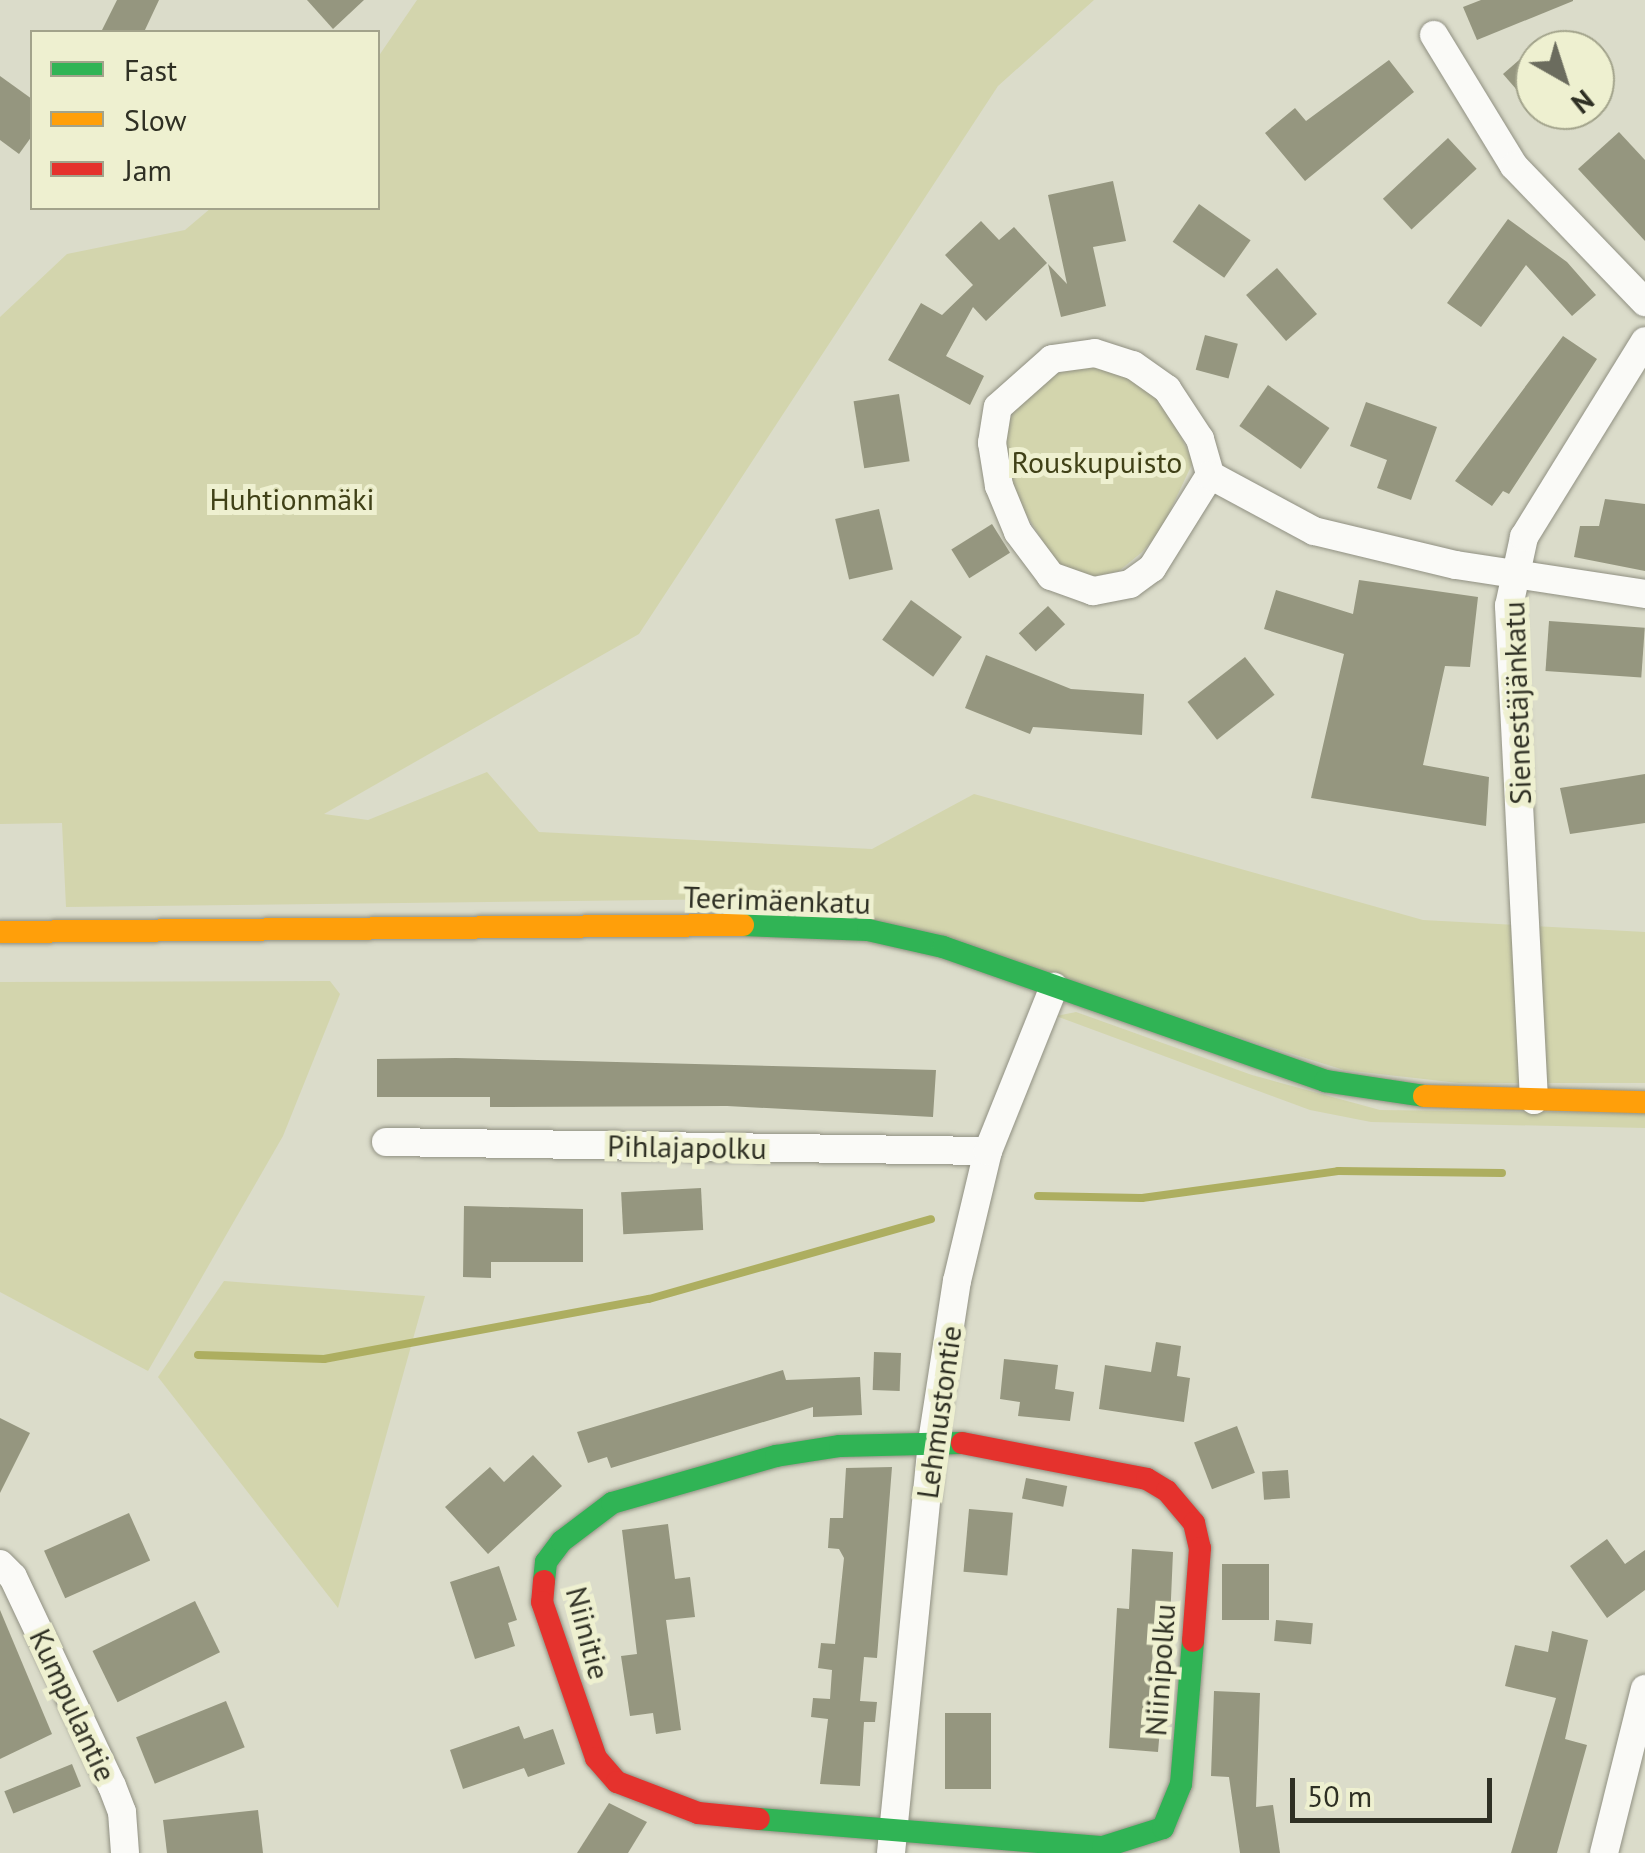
<!DOCTYPE html>
<html>
<head>
<meta charset="utf-8">
<style>
  body { margin:0 }
  #map { position:relative; width:1645px; height:1853px; overflow:hidden; background:#dbdcca; font-family:"PT Sans",sans-serif }
  div>[style] { position:absolute }
  [style*='--x'] { left:calc(var(--x)*1px); top:calc(var(--y)*1px); width:calc(var(--w)*1px); rotate:calc(var(--a)*1deg) }
  .green>* { inset:0; background:#d3d5ad }
  .stream>* { height:8px; margin:-4px; padding:0 4px; transform-origin:4px; border-radius:4px; background:#adae60 }
  .building>* { inset:0; background:#95967f; transform-origin:0 0 }
  .roads { filter:drop-shadow(0 0 2px #909082) drop-shadow(0 0 2px #909082) }
  .street>* { height:28px; margin:-14px; padding:0 14px; transform-origin:14px; border-radius:14px; background:#fafaf7 }
  .fast>* { height:22px; margin:-11px; padding:0 11px; transform-origin:11px; border-radius:11px; background:#30b455 }
  .slow>* { height:22px; margin:-11px; padding:0 11px; transform-origin:11px; border-radius:11px; background:#ff9f0a }
  .jam>* { height:22px; margin:-11px; padding:0 11px; transform-origin:11px; border-radius:11px; background:#e5322d }
  span { translate:-50% -50%; white-space:nowrap; text-align:center; line-height:1.15; -webkit-text-stroke:10px #eef0d0; paint-order:stroke }
  .park-label { font-size:30px; color:#404117 }
  .street-label { font-size:30px; color:#2f3024 }
  .legend { position:absolute; left:30px; top:30px; width:350px; height:180px; box-sizing:border-box; background:#eef0d0; border:2px solid #a2a38b; margin:0; padding:12px 18px; list-style:none; font-size:30px; color:#2f3024 }
  .legend li { display:flex; align-items:center; gap:20px; height:50px }
  .legend b { width:50px; border:2px solid #a2a38b }
  .north { position:absolute; left:1515px; top:30px; width:100px; height:100px; box-sizing:border-box; background:#eef0d0; border:2px solid #a2a38b; border-radius:50%; rotate:141deg; font-size:28px; font-weight:700; line-height:40px; text-align:center; color:#2f3024 }
  .north::after { content:''; display:block; margin:auto; width:35px; height:45px; background:#6b6c5e; clip-path:polygon(50% 0,100% 100%,50% 72%,0 100%) }
  .scale { position:absolute; left:1290px; top:1778px; width:202px; height:45px; box-sizing:border-box; border:5px solid #2f3024; border-top:0; padding-left:12px; font-size:30px; line-height:35px; white-space:nowrap; color:#2f3024; -webkit-text-stroke:8px #eef0d0; paint-order:stroke }
</style>
</head>
<body>
<div id="map">
  <div class="green">
    <div style="clip-path:polygon(417px 0,1094px 0,998px 86px,639px 634px,324px 814px,368px 820px,487px 772px,539px 832px,872px 849px,974px 794px,1423px 920px,1645px 932px,1645px 1083px,1459px 1083px,1344px 1070px,831px 910px,838px 898px,66px 907px,62px 823px,0 824px,0 317px,67px 254px,185px 230px,211px 208px,378px 208px,378px 57px)"></div>
    <div style="clip-path:polygon(1092px 363px,1133px 378px,1168px 410px,1193px 462px,1160px 532px,1142px 552px,1119px 571px,1091px 577px,1057px 564px,1013px 493px,1005px 442px,1013px 409px,1045px 377px)"></div>
    <div style="clip-path:polygon(330px 981px,340px 994px,283px 1136px,148px 1371px,0 1292px,0 982px)"></div>
    <div style="clip-path:polygon(1076px 1012px,1252px 1075px,1380px 1110px,1645px 1113px,1645px 1128px,1371px 1122px,1310px 1110px,1056px 1016px)"></div>
    <div style="clip-path:polygon(224px 1281px,425px 1296px,338px 1608px,158px 1377px)"></div>
  </div>
  <div class="stream">
    <div style="--x:1038;--y:1196;--w:104;--a:1.1"></div>
    <div style="--x:1142;--y:1198;--w:198;--a:-7.8"></div>
    <div style="--x:1338;--y:1171;--w:164;--a:0.7"></div>
    <div style="--x:198;--y:1355;--w:126;--a:1.8"></div>
    <div style="--x:324;--y:1359;--w:330;--a:-10.5"></div>
    <div style="--x:649;--y:1299;--w:293;--a:-15.8"></div>
  </div>
  <div class="building">
    <div style="clip-path:polygon(117px 0,159px 0,144px 32px,101px 32px)"></div>
    <div style="clip-path:polygon(307px 0,364px 0,333px 29px)"></div>
    <div style="clip-path:polygon(1481px 0,1573px 0,1573px 1px,1477px 40px,1463px 7px)"></div>
    <div style="clip-path:polygon(1535px 46px,1535px 111px,1503px 74px)"></div>
    <div style="clip-path:polygon(1389px 60px,1414px 92px,1305px 181px,1265px 133px,1295px 108px,1306px 121px)"></div>
    <div style="clip-path:polygon(0 76px,32px 99px,32px 136px,19px 154px,0 140px)"></div>
    <div style="clip-path:polygon(1619px 132px,1645px 160px,1645px 241px,1578px 169px)"></div>
    <div style="left:1448px;top:138px;width:42px;height:89px;rotate:47deg"></div>
    <div style="clip-path:polygon(1113px 181px,1126px 241px,1093px 247px,1106px 306px,1061px 317px,1048px 264px,1067px 284px,1048px 195px)"></div>
    <div style="left:1199px;top:204px;width:63px;height:46px;rotate:35deg"></div>
    <div style="clip-path:polygon(1508px 219px,1567px 262px,1596px 295px,1572px 316px,1526px 265px,1481px 327px,1447px 303px)"></div>
    <div style="clip-path:polygon(981px 221px,999px 240px,1014px 227px,1047px 263px,986px 321px,973px 307px,946px 356px,984px 376px,970px 405px,888px 360px,921px 303px,942px 315px,973px 285px,945px 255px)"></div>
    <div style="left:1277px;top:268px;width:61px;height:41px;rotate:49deg"></div>
    <div style="left:1205px;top:335px;width:34px;height:36px;rotate:15deg"></div>
    <div style="clip-path:polygon(1563px 336px,1597px 359px,1509px 494px,1503px 491px,1492px 506px,1455px 481px)"></div>
    <div style="left:1268px;top:385px;width:75px;height:50px;rotate:35deg"></div>
    <div style="left:899px;top:394px;width:68px;height:46px;rotate:81deg"></div>
    <div style="clip-path:polygon(1366px 402px,1437px 427px,1411px 500px,1377px 488px,1387px 460px,1350px 446px)"></div>
    <div style="clip-path:polygon(1605px 499px,1645px 504px,1645px 571px,1574px 557px,1580px 526px,1599px 526px)"></div>
    <div style="left:879px;top:509px;width:62px;height:45px;rotate:77deg"></div>
    <div style="left:992px;top:524px;width:34px;height:48px;rotate:58deg"></div>
    <div style="clip-path:polygon(1359px 580px,1478px 597px,1470px 667px,1445px 666px,1423px 765px,1489px 777px,1486px 826px,1311px 798px,1344px 654px,1264px 629px,1276px 590px,1353px 614px)"></div>
    <div style="left:911px;top:600px;width:63px;height:49px;rotate:36deg"></div>
    <div style="left:1048px;top:606px;width:25px;height:40px;rotate:47deg"></div>
    <div style="left:1549px;top:621px;width:96px;height:50px;rotate:4deg"></div>
    <div style="clip-path:polygon(986px 655px,1071px 689px,1144px 694px,1142px 735px,1033px 727px,1030px 734px,965px 708px)"></div>
    <div style="left:1245px;top:657px;width:48px;height:73px;rotate:52deg"></div>
    <div style="clip-path:polygon(1645px 774px,1645px 823px,1570px 834px,1560px 788px)"></div>
    <div style="clip-path:polygon(456px 1058px,936px 1070px,933px 1117px,727px 1106px,490px 1107px,490px 1097px,377px 1097px,377px 1059px)"></div>
    <div style="left:701px;top:1188px;width:42px;height:80px;rotate:87deg"></div>
    <div style="clip-path:polygon(464px 1206px,583px 1209px,583px 1262px,491px 1262px,491px 1278px,463px 1277px)"></div>
    <div style="clip-path:polygon(1156px 1342px,1181px 1346px,1177px 1376px,1190px 1378px,1184px 1422px,1099px 1409px,1105px 1365px,1151px 1372px)"></div>
    <div style="left:874px;top:1352px;width:27px;height:38px;rotate:2deg"></div>
    <div style="clip-path:polygon(1004px 1359px,1058px 1365px,1055px 1389px,1074px 1392px,1070px 1421px,1018px 1416px,1020px 1402px,1000px 1399px)"></div>
    <div style="clip-path:polygon(783px 1370px,786px 1380px,860px 1377px,862px 1415px,813px 1417px,813px 1407px,611px 1468px,607px 1457px,588px 1463px,577px 1432px)"></div>
    <div style="clip-path:polygon(0 1418px,30px 1433px,0 1493px)"></div>
    <div style="left:1237px;top:1426px;width:50px;height:46px;rotate:69deg"></div>
    <div style="clip-path:polygon(533px 1455px,562px 1486px,488px 1554px,445px 1507px,490px 1467px,504px 1482px)"></div>
    <div style="clip-path:polygon(892px 1467px,877px 1658px,864px 1657px,860px 1701px,877px 1702px,875px 1722px,864px 1722px,860px 1786px,820px 1784px,828px 1719px,811px 1717px,813px 1698px,830px 1699px,832px 1670px,818px 1668px,821px 1643px,835px 1644px,844px 1558px,839px 1549px,828px 1548px,830px 1518px,843px 1518px,846px 1468px)"></div>
    <div style="left:1288px;top:1470px;width:28px;height:26px;rotate:86deg"></div>
    <div style="left:1026px;top:1478px;width:42px;height:21px;rotate:11deg"></div>
    <div style="left:969px;top:1509px;width:44px;height:63px;rotate:5deg"></div>
    <div style="left:129px;top:1513px;width:52px;height:93px;rotate:66deg"></div>
    <div style="clip-path:polygon(668px 1524px,675px 1579px,690px 1577px,695px 1617px,666px 1620px,681px 1730px,656px 1734px,653px 1713px,630px 1716px,621px 1656px,637px 1654px,622px 1530px)"></div>
    <div style="clip-path:polygon(1607px 1539px,1625px 1564px,1645px 1550px,1645px 1590px,1607px 1618px,1570px 1566px)"></div>
    <div style="clip-path:polygon(1132px 1549px,1173px 1552px,1170px 1622px,1155px 1621px,1150px 1692px,1163px 1693px,1158px 1752px,1109px 1748px,1117px 1608px,1129px 1609px)"></div>
    <div style="left:1222px;top:1564px;width:47px;height:56px"></div>
    <div style="clip-path:polygon(499px 1566px,517px 1620px,508px 1623px,515px 1646px,475px 1659px,450px 1582px)"></div>
    <div style="left:195px;top:1601px;width:57px;height:114px;rotate:64deg"></div>
    <div style="clip-path:polygon(0 1610px,52px 1734px,0 1759px)"></div>
    <div style="left:1276px;top:1620px;width:37px;height:21px;rotate:5deg"></div>
    <div style="clip-path:polygon(1552px 1631px,1588px 1640px,1565px 1739px,1587px 1745px,1557px 1853px,1511px 1853px,1556px 1698px,1505px 1686px,1515px 1645px,1548px 1652px)"></div>
    <div style="clip-path:polygon(1214px 1691px,1260px 1693px,1256px 1807px,1273px 1805px,1280px 1853px,1240px 1853px,1229px 1777px,1211px 1776px)"></div>
    <div style="left:226px;top:1701px;width:50px;height:97px;rotate:68deg"></div>
    <div style="left:991px;top:1713px;width:76px;height:46px;rotate:90deg"></div>
    <div style="clip-path:polygon(519px 1726px,524px 1739px,553px 1729px,565px 1764px,528px 1777px,524px 1768px,463px 1789px,450px 1750px)"></div>
    <div style="left:72px;top:1764px;width:24px;height:73px;rotate:68deg"></div>
    <div style="clip-path:polygon(609px 1803px,647px 1822px,628px 1853px,577px 1853px)"></div>
    <div style="clip-path:polygon(258px 1810px,263px 1853px,167px 1853px,163px 1820px)"></div>
  </div>
  <div class="roads">
    <div class="street">
      <div style="--x:1434;--y:35;--w:153;--a:58.6"></div>
      <div style="--x:1514;--y:166;--w:189;--a:46.1"></div>
      <div style="--x:1210;--y:475;--w:110;--a:121.9"></div>
      <div style="--x:1152;--y:568;--w:27;--a:144"></div>
      <div style="--x:1130;--y:584;--w:38;--a:169"></div>
      <div style="--x:1093;--y:591;--w:45;--a:-160.3"></div>
      <div style="--x:1051;--y:576;--w:55;--a:-126.9"></div>
      <div style="--x:1018;--y:532;--w:50;--a:-112.4"></div>
      <div style="--x:999;--y:486;--w:44;--a:-99.2"></div>
      <div style="--x:992;--y:443;--w:36;--a:-81"></div>
      <div style="--x:998;--y:407;--w:72;--a:-41.6"></div>
      <div style="--x:1052;--y:359;--w:43;--a:-7.9"></div>
      <div style="--x:1095;--y:353;--w:40;--a:18"></div>
      <div style="--x:1133;--y:365;--w:42;--a:35.2"></div>
      <div style="--x:1167;--y:389;--w:60;--a:56.6"></div>
      <div style="--x:1200;--y:439;--w:37;--a:74"></div>
      <div style="--x:1210;--y:475;--w:118;--a:28.3"></div>
      <div style="--x:1314;--y:531;--w:146;--a:13.5"></div>
      <div style="--x:1456;--y:565;--w:191;--a:8.7"></div>
      <div style="--x:1534;--y:1100;--w:495;--a:-92.9"></div>
      <div style="--x:1509;--y:606;--w:71;--a:-77.7"></div>
      <div style="--x:1524;--y:537;--w:230;--a:-58.3"></div>
      <div style="--x:386;--y:1142;--w:602;--a:0.86"></div>
      <div style="--x:0;--y:1564;--w:18;--a:45"></div>
      <div style="--x:13;--y:1577;--w:231;--a:64.7"></div>
      <div style="--x:112;--y:1786;--w:28;--a:69"></div>
      <div style="--x:122;--y:1812;--w:41;--a:85.8"></div>
      <div style="--x:891;--y:1853;--w:413;--a:-84.3"></div>
      <div style="--x:932;--y:1442;--w:163;--a:-81.2"></div>
      <div style="--x:957;--y:1281;--w:134;--a:-76.6"></div>
      <div style="--x:988;--y:1151;--w:177;--a:-68.1"></div>
      <div style="--x:1604;--y:1853;--w:169;--a:-76"></div>
    </div>
    <div class="fast">
      <div style="--x:743;--y:925;--w:125;--a:2.3"></div>
      <div style="--x:868;--y:930;--w:77;--a:12.8"></div>
      <div style="--x:943;--y:947;--w:405;--a:19.3"></div>
      <div style="--x:1325;--y:1081;--w:100;--a:8.6"></div>
      <div style="--x:544;--y:1581;--w:19;--a:-84"></div>
      <div style="--x:546;--y:1562;--w:26;--a:-53"></div>
      <div style="--x:562;--y:1541;--w:63;--a:-37.2"></div>
      <div style="--x:612;--y:1503;--w:171;--a:-16"></div>
      <div style="--x:776;--y:1456;--w:65;--a:-8.9"></div>
      <div style="--x:840;--y:1446;--w:122;--a:-1.4"></div>
      <div style="--x:759;--y:1819;--w:345;--a:4.7"></div>
      <div style="--x:1103;--y:1847;--w:63;--a:-17.6"></div>
      <div style="--x:1163;--y:1828;--w:48;--a:-67.8"></div>
      <div style="--x:1181;--y:1784;--w:144;--a:-85.2"></div>
    </div>
    <div class="slow">
      <div style="--x:0;--y:932;--w:743;--a:-0.54"></div>
      <div style="--x:1424;--y:1096;--w:221;--a:1.6"></div>
    </div>
    <div class="jam">
      <div style="--x:962;--y:1443;--w:188;--a:11"></div>
      <div style="--x:1147;--y:1479;--w:23;--a:31"></div>
      <div style="--x:1167;--y:1491;--w:42;--a:49.8"></div>
      <div style="--x:1194;--y:1523;--w:26;--a:77"></div>
      <div style="--x:1200;--y:1548;--w:93;--a:94.3"></div>
      <div style="--x:544;--y:1581;--w:21;--a:95"></div>
      <div style="--x:542;--y:1602;--w:165;--a:70.9"></div>
      <div style="--x:596;--y:1758;--w:32;--a:49"></div>
      <div style="--x:617;--y:1782;--w:87;--a:20.9"></div>
      <div style="--x:698;--y:1813;--w:61;--a:5.6"></div>
    </div>
  </div>
  <div class="park-label">
    <span style="left:1097px;top:462px">Rouskupuisto</span>
    <span style="left:292px;top:499px">Huhtionmäki</span>
  </div>
  <div class="street-label">
    <span style="left:1517px;top:703px;rotate:-92deg">Sienestäjänkatu</span>
    <span style="left:777px;top:900px;rotate:2deg">Teerimäenkatu</span>
    <span style="left:687px;top:1147px;rotate:1deg">Pihlajapolku</span>
    <span style="left:939px;top:1412px;rotate:-82deg">Lehmustontie</span>
    <span style="left:588px;top:1633px;rotate:75deg">Niinitie</span>
    <span style="left:1160px;top:1670px;rotate:-86deg">Niinipolku</span>
    <span style="left:73px;top:1705px;rotate:65deg">Kumpulantie</span>
  </div>
  <ul class="legend">
  <li><b style="height:12px;background:#30b455"></b>Fast</li>
  <li><b style="height:12px;background:#ff9f0a"></b>Slow</li>
  <li><b style="height:12px;background:#e5322d"></b>Jam</li>
  </ul>
  <div class="north">N</div>
  <div class="scale">50 m</div>
</div>
</body>
</html>
